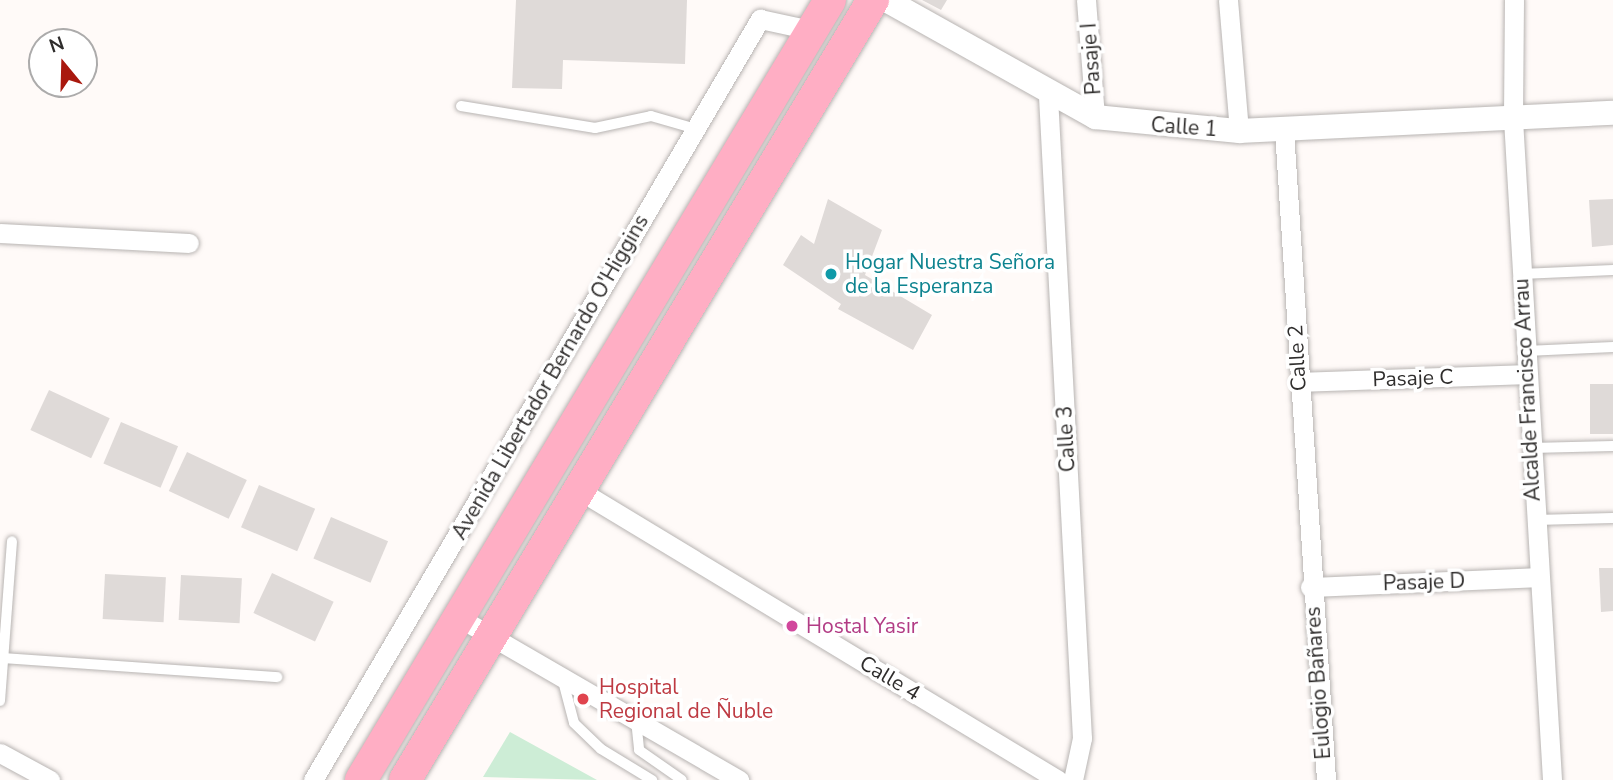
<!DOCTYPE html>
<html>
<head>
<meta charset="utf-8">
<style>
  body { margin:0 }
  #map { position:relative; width:1613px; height:780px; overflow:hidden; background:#fffaf8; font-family:"Nunito Sans",sans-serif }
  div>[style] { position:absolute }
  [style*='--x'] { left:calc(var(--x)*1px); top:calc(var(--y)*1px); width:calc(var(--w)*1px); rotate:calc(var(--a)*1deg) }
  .green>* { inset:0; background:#cdedd6 }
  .building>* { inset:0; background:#dfdad8; transform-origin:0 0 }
  .roads { filter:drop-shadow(0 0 2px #b8b4b2) drop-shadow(0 0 2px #b8b4b2) }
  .service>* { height:10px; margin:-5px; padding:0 5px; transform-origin:5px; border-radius:5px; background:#fff }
  .minor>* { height:19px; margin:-9.5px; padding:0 9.5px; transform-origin:9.5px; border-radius:9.5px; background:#fff }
  .tertiary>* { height:24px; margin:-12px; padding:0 12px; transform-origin:12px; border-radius:12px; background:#fff }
  .primary>* { height:32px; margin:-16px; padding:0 16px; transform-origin:16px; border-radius:16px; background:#ffaec4 }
  .dots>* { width:19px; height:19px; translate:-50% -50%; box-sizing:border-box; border:4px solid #fff; border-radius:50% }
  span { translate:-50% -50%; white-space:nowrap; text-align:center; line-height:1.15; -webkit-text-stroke:7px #fff; paint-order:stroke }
  .street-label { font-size:21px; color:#2f2d2c }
  .culture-label { font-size:21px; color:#0d838f }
  .left { translate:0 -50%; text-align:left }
  .hotel-label { font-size:21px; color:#b23c85 }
  .health-label { font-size:21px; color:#be3a42 }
  .north { position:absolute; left:28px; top:28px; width:70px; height:70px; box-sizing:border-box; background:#fff; border:2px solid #acabab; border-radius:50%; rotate:341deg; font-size:19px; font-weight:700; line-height:28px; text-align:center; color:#2f2d2c }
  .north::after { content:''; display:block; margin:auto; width:24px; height:32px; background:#a9180e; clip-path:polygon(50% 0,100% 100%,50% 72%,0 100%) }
</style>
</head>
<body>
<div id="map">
  <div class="green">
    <div style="clip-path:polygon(510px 732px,597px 780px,483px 777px)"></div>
  </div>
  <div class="building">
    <div style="clip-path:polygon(516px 0,687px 0,685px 64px,563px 60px,562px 89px,512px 88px)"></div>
    <div style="clip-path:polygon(922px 0,947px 0,941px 10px)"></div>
    <div style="clip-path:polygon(828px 199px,882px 230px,865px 275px,932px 315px,913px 350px,838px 309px,841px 304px,783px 265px,801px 235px,814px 244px)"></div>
    <div style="clip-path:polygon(1613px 199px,1613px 245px,1592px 247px,1589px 200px)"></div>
    <div style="left:1613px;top:384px;width:50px;height:23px;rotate:90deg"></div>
    <div style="left:49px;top:390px;width:67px;height:44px;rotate:25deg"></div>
    <div style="left:121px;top:422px;width:62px;height:45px;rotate:23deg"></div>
    <div style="left:187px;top:452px;width:66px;height:43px;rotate:25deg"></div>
    <div style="left:259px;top:485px;width:61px;height:46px;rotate:23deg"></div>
    <div style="left:331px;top:517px;width:62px;height:45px;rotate:23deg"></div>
    <div style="clip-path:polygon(1599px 568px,1613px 568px,1613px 611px,1601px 612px)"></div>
    <div style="left:272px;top:573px;width:68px;height:44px;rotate:25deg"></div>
    <div style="left:105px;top:574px;width:61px;height:45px;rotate:3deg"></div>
    <div style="left:181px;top:575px;width:61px;height:45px;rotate:3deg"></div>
  </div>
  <div class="roads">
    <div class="service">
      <div style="--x:461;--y:106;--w:136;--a:9.3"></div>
      <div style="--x:595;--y:128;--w:57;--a:-12.1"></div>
      <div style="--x:651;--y:116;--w:47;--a:16.1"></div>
      <div style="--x:1521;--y:274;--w:92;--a:-2.5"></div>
      <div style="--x:1526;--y:351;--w:87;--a:-2.6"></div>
      <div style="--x:1531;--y:448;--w:82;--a:-1.4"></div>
      <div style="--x:1535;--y:520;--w:78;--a:-1.5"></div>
      <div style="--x:4;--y:658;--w:274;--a:4"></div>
      <div style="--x:563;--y:681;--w:43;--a:75.3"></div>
      <div style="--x:574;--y:723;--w:37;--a:44"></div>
      <div style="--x:601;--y:749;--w:60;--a:31.3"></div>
      <div style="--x:0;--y:701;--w:160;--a:-85.7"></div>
      <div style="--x:636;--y:720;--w:30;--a:84"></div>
      <div style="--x:639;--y:750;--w:52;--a:34.9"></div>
    </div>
    <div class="minor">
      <div style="--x:1086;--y:0;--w:117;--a:85.6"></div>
      <div style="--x:1228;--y:0;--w:131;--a:85.2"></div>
      <div style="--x:1514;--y:0;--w:119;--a:90.5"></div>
      <div style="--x:1513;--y:119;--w:662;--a:86.62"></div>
      <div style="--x:1048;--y:96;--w:643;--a:86.97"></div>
      <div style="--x:1082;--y:738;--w:43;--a:102.1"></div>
      <div style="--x:1284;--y:130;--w:651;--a:86.3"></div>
      <div style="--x:0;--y:233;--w:189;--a:3"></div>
      <div style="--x:1299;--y:382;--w:228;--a:-2"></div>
      <div style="--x:577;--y:489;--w:562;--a:31.17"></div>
      <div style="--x:1310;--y:587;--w:227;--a:-2.5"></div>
      <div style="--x:458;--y:617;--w:325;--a:30.1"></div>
      <div style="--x:0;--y:753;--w:57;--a:28.4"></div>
      <div style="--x:313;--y:780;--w:883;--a:-59.57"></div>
      <div style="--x:760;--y:19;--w:52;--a:12.2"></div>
    </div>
    <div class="tertiary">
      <div style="--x:886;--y:0;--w:240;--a:29.2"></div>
      <div style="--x:1095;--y:117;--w:145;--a:5.6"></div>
      <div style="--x:1239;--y:131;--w:374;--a:-2.8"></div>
    </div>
    <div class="primary">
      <div style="--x:361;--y:780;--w:910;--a:-58.98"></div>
      <div style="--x:405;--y:780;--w:910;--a:-59.04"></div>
    </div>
  </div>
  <div class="dots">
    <div style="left:831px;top:274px;background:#0f9aa8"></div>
    <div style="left:792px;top:626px;background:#d1479c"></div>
    <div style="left:583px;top:699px;background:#e0444e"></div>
  </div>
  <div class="street-label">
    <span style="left:1091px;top:59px;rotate:-94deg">Pasaje I</span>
    <span style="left:1184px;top:127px;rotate:4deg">Calle 1</span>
    <span style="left:1297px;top:358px;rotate:-93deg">Calle 2</span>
    <span style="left:550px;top:377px;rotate:-60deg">Avenida Libertador Bernardo O'Higgins</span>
    <span style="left:1413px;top:378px;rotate:-2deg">Pasaje C</span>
    <span style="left:1527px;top:390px;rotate:-93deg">Alcalde Francisco Arrau</span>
    <span style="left:1066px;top:439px;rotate:-93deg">Calle 3</span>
    <span style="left:1424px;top:582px;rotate:-2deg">Pasaje D</span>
    <span style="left:890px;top:678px;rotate:31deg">Calle 4</span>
    <span style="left:1318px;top:683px;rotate:-94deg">Eulogio Bañares</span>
  </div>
  <div class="culture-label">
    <span class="left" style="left:845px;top:274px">Hogar Nuestra Señora<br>de la Esperanza</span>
  </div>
  <div class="hotel-label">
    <span class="left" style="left:806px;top:626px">Hostal Yasir</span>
  </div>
  <div class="health-label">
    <span class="left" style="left:599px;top:699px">Hospital<br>Regional de Ñuble</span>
  </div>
  <div class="north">N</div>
</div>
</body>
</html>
